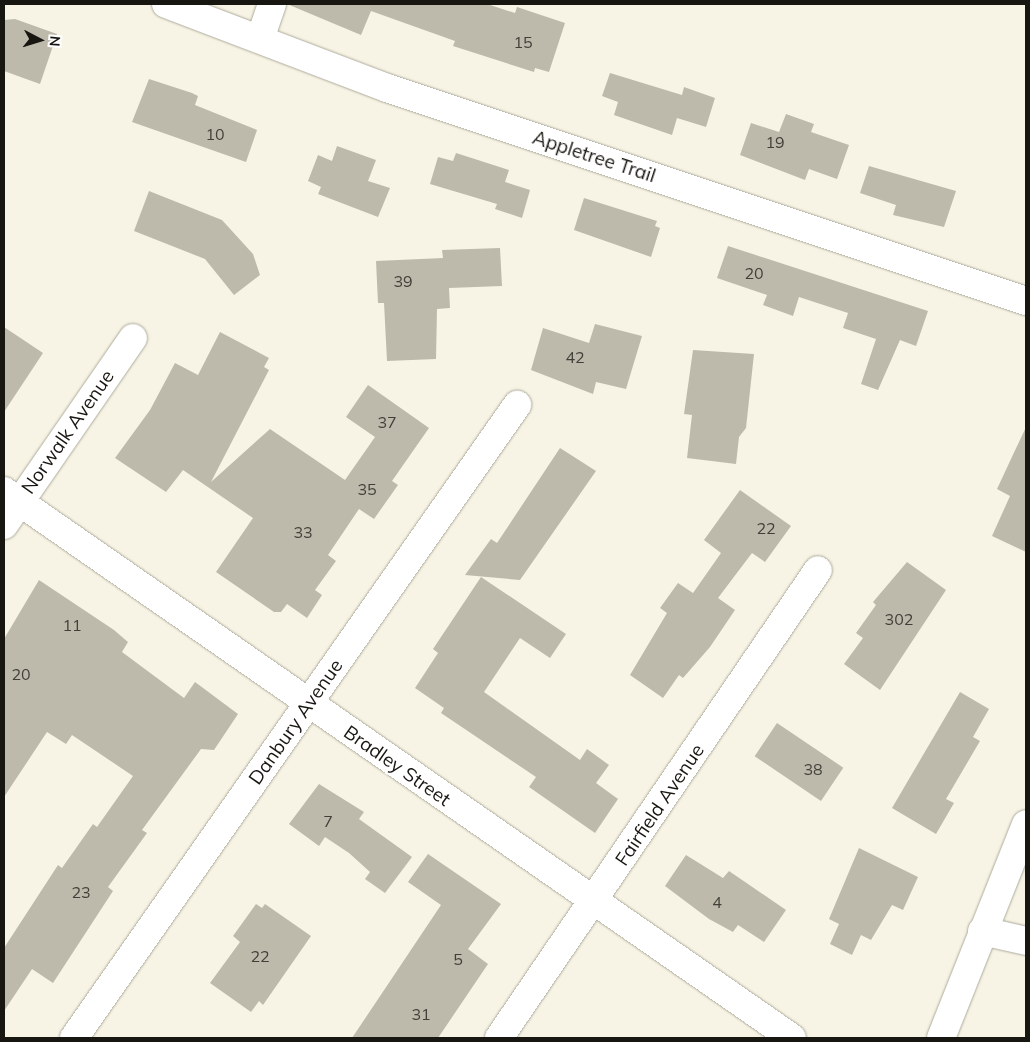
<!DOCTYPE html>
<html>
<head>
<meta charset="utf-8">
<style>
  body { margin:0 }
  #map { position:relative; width:1030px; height:1042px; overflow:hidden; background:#f7f4e5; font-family:Mulish,sans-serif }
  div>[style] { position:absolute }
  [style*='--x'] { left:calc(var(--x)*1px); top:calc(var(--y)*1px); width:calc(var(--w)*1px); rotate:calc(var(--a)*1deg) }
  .building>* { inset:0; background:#bdbaac; transform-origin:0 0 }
  .roads { filter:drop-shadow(0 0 1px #aeab9d) drop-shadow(0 0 1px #aeab9d) }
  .minor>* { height:28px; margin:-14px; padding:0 14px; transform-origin:14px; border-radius:14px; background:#fff }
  span { translate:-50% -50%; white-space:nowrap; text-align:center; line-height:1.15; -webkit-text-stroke:5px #fff; paint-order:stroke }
  .number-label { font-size:16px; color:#413f38 }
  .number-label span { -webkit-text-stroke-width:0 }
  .street-label { font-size:19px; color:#181611 }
  .frame { position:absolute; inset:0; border:5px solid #181611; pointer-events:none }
  .north { position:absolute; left:15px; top:15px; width:50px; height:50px; -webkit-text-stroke:4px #fff; paint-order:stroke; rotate:95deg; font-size:14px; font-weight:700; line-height:20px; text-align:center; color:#181611 }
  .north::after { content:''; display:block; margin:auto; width:18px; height:22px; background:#181611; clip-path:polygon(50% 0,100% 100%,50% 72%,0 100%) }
</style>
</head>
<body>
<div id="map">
  <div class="building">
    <div style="clip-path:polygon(287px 4px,487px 4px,515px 13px,517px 7px,565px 23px,549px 72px,535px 68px,534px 72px,453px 46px,455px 41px,371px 11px,361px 35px)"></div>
    <div style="clip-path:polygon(15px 19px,57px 34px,40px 84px,4px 71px,4px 20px)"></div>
    <div style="clip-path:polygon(610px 73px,682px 95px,684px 87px,715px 98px,706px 127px,677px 118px,672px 135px,614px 115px,618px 102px,602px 96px)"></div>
    <div style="clip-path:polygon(149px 79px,192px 93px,198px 96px,195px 105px,257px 130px,246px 162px,132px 122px)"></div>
    <div style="clip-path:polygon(786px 114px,814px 124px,811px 132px,849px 145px,837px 179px,809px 169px,805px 180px,740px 155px,751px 123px,779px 132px)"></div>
    <div style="clip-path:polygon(337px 146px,376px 160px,368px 181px,390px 188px,378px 217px,318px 194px,321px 187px,308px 181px,318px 155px,332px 161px)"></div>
    <div style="clip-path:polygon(456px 153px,509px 170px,505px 182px,530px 190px,522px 218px,495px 209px,497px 204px,430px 184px,438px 157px,453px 161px)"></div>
    <div style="clip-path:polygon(869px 166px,956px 191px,944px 227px,893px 215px,896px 205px,860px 193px)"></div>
    <div style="clip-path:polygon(149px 191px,222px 220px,253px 254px,260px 275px,234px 295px,205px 259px,134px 231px)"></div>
    <div style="clip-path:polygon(584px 198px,657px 221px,655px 226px,660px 228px,651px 257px,574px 230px)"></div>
    <div style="clip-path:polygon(728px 246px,928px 311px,916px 346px,900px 340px,878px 390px,861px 384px,876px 339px,843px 328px,848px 313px,799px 297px,793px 316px,763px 305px,767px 295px,717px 278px)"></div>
    <div style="clip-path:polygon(500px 248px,502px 286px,449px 288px,450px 308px,437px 309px,436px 359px,387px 361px,384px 303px,378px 303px,376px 261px,443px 258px,442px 250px)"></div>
    <div style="clip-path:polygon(595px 324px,642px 336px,626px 389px,596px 382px,593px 394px,531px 370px,543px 328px,589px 343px)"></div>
    <div style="clip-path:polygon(4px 327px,43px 353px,4px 412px)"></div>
    <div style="clip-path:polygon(220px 332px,269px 358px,264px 367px,269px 370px,211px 482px,270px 429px,345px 480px,375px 437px,346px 417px,368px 385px,429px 428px,392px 481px,398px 485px,374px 519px,359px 509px,328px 555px,336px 561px,315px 590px,322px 595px,307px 618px,287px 604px,281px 612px,274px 612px,216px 572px,253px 518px,183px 470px,166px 492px,115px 458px,150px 410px,175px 363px,198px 375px)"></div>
    <div style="clip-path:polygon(693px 350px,754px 354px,746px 428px,739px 437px,736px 464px,687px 458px,692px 415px,684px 414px)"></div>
    <div style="clip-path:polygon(1026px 427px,1026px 552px,992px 536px,1010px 496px,997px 489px)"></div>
    <div style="clip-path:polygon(560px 448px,596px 471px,520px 580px,465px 575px,491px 539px,497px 543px)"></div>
    <div style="clip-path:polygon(740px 490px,791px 526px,765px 562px,752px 553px,718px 598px,735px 610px,710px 647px,683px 678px,679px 675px,663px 698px,630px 675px,667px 613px,660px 608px,678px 583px,693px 593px,721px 553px,704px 540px)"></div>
    <div style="clip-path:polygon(907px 562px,946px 590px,880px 690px,844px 664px,863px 638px,856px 633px,876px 605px,873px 602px)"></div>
    <div style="clip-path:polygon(481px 577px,566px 634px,550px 658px,520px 638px,484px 692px,580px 760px,587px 749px,609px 765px,596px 783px,618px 799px,595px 833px,529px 787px,536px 777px,441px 713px,444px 708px,415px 688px,438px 653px,433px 649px)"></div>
    <div style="clip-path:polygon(39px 580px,114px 630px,128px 642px,122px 652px,184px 698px,195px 682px,238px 714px,214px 750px,201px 749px,142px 830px,147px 833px,108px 887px,113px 891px,53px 983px,32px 969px,4px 1011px,4px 948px,58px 865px,62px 868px,93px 824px,97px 827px,133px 776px,72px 735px,66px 744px,47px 732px,4px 797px,4px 639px)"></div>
    <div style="clip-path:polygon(960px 692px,989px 709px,973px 737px,980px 741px,946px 799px,954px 803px,936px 834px,892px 808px)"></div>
    <div style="left:777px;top:723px;width:80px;height:40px;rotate:34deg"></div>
    <div style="clip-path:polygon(319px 784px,364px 812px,359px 819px,412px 857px,385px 893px,365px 879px,370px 872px,349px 853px,325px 837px,319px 846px,289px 824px)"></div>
    <div style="clip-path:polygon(859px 848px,918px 877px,903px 910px,892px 905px,871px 940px,861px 935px,852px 955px,830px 944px,839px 924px,829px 919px)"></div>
    <div style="clip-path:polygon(428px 854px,501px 904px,468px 949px,488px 964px,438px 1038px,352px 1038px,441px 905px,408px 882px)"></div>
    <div style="clip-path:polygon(686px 855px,723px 878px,729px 871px,786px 910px,764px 942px,738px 925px,733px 932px,709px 919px,665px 886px)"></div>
    <div style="clip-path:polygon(256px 904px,262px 908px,265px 904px,311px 936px,263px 1005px,259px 1001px,251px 1012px,210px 983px,240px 942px,233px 936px)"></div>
  </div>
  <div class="roads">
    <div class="minor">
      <div style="--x:166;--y:4;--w:236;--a:20.8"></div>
      <div style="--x:387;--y:88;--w:674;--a:18.43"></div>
      <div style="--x:260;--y:39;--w:37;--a:-71"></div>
      <div style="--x:4;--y:491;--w:959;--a:34.77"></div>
      <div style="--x:4;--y:525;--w:227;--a:-55.4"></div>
      <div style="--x:982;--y:931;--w:45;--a:12.8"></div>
      <div style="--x:74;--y:1038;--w:773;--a:-55.01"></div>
      <div style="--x:499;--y:1038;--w:566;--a:-55.72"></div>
      <div style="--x:941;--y:1038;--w:230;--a:-68.3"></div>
    </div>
  </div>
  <div class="number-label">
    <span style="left:523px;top:42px">15</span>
    <span style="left:215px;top:134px">10</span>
    <span style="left:775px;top:142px">19</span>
    <span style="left:754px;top:273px">20</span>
    <span style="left:403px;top:281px">39</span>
    <span style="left:575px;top:357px">42</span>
    <span style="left:387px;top:422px">37</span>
    <span style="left:367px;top:489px">35</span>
    <span style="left:766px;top:528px">22</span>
    <span style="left:303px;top:532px">33</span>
    <span style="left:899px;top:619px">302</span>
    <span style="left:72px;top:625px">11</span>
    <span style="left:21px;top:674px">20</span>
    <span style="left:813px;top:769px">38</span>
    <span style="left:328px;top:821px">7</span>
    <span style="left:81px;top:892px">23</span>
    <span style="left:717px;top:902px">4</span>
    <span style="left:260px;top:956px">22</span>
    <span style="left:458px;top:959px">5</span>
    <span style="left:421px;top:1014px">31</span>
  </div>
  <div class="street-label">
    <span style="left:594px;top:157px;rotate:18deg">Appletree Trail</span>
    <span style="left:68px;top:432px;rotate:-55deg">Norwalk Avenue</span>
    <span style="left:296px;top:722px;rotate:-55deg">Danbury Avenue</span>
    <span style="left:397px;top:766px;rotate:35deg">Bradley Street</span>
    <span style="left:660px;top:805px;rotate:-56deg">Fairfield Avenue</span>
  </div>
  <div class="frame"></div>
  <div class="north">N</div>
</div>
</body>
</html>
